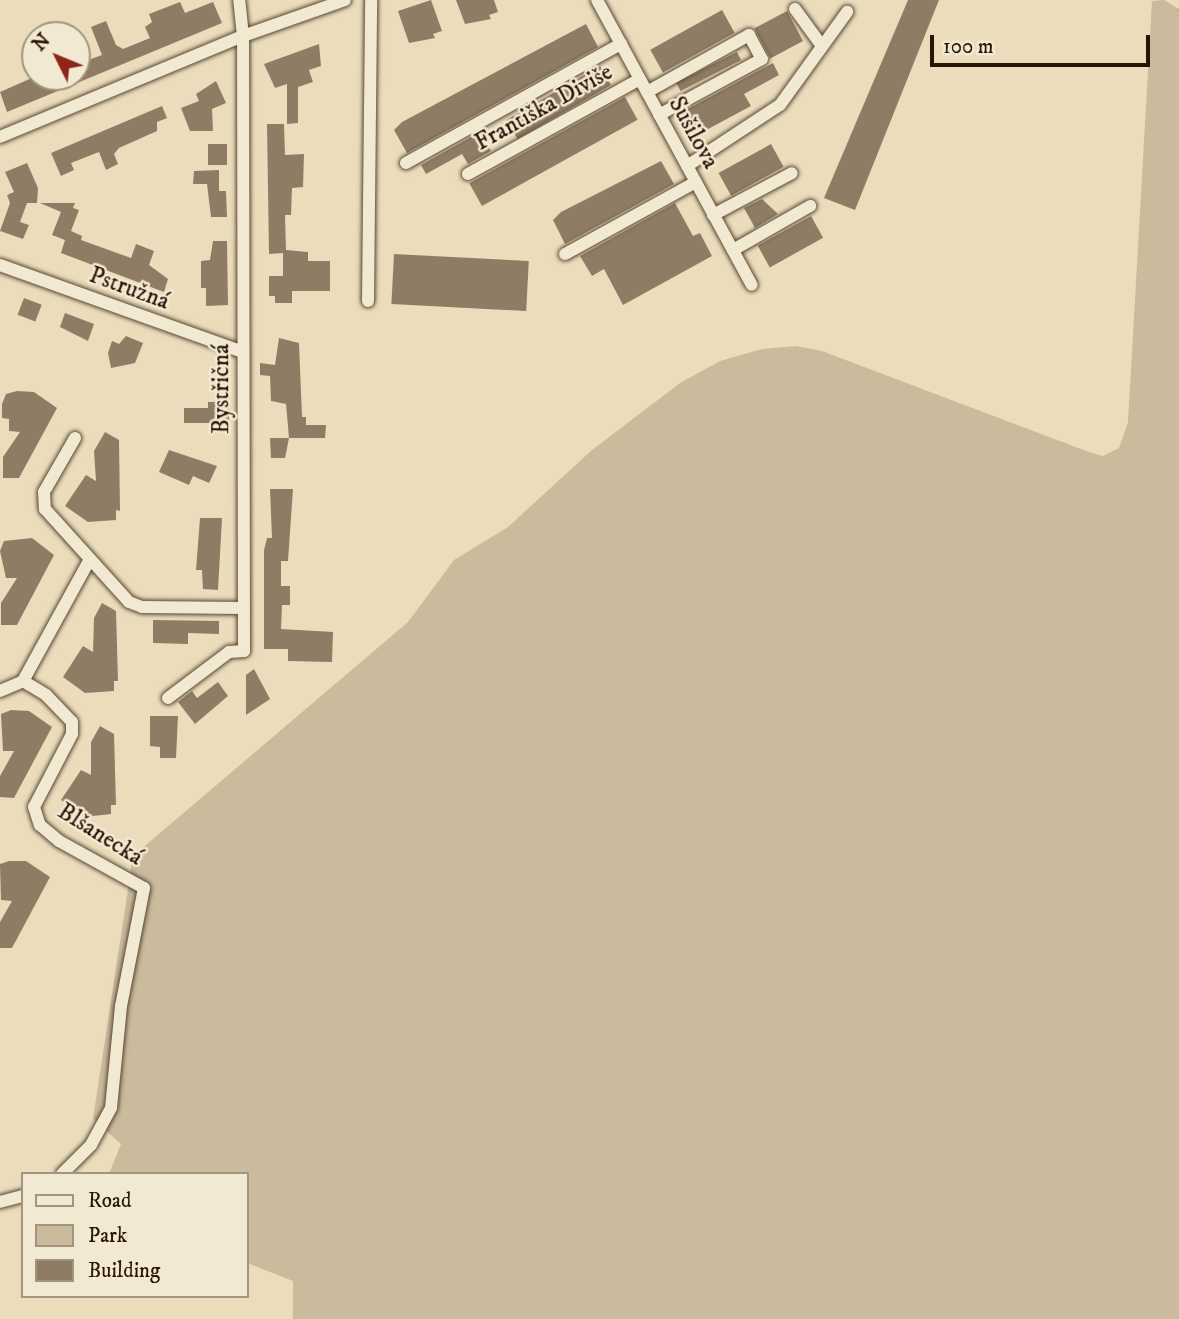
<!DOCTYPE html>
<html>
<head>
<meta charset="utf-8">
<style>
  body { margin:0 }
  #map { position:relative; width:1179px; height:1319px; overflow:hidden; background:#ebddbc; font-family:"IM FELL DW Pica",serif }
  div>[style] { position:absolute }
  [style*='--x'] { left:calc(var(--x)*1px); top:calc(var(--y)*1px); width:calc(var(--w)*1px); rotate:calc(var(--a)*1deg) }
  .green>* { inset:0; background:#cabb9d }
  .building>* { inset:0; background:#8e7d64; transform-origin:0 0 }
  .roads { filter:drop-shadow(0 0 2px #5a4633) drop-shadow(0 0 2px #5a4633) }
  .minor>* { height:12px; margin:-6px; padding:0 6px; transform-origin:6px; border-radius:6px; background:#f2e9d3 }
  span { translate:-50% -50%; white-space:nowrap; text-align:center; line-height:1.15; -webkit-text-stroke:5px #f2e9d3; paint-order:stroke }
  .street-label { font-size:24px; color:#2a1405 }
  .legend { position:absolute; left:21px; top:1172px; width:228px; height:126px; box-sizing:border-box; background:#f2e9d3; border:2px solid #a29481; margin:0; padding:9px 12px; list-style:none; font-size:21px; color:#2a1405 }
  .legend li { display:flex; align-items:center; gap:14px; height:35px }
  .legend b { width:35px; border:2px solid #a29481 }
  .north { position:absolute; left:21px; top:21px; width:70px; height:70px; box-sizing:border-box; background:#f2e9d3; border:2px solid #a29481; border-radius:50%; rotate:313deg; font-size:19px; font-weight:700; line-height:28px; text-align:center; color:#2a1405 }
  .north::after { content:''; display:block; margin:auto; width:24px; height:32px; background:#8f2418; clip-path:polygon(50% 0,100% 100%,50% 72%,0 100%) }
  .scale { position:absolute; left:930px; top:35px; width:220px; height:32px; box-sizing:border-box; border:4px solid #2a1405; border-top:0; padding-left:9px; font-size:21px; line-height:24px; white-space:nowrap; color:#2a1405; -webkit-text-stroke:5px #f2e9d3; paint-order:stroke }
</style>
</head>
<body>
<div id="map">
  <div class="green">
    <div style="clip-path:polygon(1164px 0,1179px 9px,1179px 1319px,293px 1319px,293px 1281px,247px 1263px,247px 1174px,109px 1174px,121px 1144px,93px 1119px,133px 856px,408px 622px,454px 560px,508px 527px,592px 450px,680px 383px,720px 361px,762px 349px,796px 346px,822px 351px,1089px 452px,1103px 456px,1119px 448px,1128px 422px,1152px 1px)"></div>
  </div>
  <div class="building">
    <div style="clip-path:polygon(431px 0,442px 31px,433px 34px,435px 38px,409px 43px,398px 11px)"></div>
    <div style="clip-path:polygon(456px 0,494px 0,498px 12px,489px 15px,491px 19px,465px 24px)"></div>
    <div style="clip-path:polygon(908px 0,939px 0,855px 210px,824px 198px)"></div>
    <div style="clip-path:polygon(180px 2px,185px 13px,213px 2px,222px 23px,7px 112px,0 92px,34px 77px,77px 77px,77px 64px,102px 55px,91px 27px,106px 21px,116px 45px,123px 49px,150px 38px,145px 27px,152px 22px,149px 14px)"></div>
    <div style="left:722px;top:10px;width:26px;height:82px;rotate:61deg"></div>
    <div style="left:787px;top:11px;width:34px;height:37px;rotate:62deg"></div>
    <div style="clip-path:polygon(586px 24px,598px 47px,407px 153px,394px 130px,402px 122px)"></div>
    <div style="clip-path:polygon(319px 44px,321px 66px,309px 70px,313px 82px,298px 87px,298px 123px,287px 124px,287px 84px,275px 88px,264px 64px)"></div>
    <div style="left:737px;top:52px;width:9px;height:68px;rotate:63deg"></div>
    <div style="clip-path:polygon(773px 63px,779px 75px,744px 94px,751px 106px,697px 135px,684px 111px)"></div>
    <div style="left:600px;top:66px;width:22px;height:108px;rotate:60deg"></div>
    <div style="clip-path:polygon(216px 81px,226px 103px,212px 109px,213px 131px,190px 131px,181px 108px,199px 101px,196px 94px)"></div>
    <div style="left:625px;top:97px;width:26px;height:178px;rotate:61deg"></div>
    <div style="clip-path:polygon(162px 106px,167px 118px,157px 122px,157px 131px,119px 148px,114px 154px,118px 164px,106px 170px,99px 152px,71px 163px,74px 170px,61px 176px,51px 153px)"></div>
    <div style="clip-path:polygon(267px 124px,284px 124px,285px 155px,304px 154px,303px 187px,292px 188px,291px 215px,285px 215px,286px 250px,308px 252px,308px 261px,330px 261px,330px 291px,292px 291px,292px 303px,275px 303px,275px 296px,269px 296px,269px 276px,283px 276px,283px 253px,269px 254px)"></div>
    <div style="clip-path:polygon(480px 132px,491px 151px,468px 164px,462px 154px,426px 174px,421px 165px)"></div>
    <div style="left:208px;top:144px;width:19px;height:21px"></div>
    <div style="left:771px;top:144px;width:26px;height:60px;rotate:61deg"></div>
    <div style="clip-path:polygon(661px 161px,674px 184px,565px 244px,553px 220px,561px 212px)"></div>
    <div style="clip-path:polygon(27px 163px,38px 188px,37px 203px,27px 203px,20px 222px,29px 225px,23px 239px,0 231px,10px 203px,7px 195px,14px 192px,5px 172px)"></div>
    <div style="clip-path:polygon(219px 170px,219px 191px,226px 191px,227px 217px,211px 217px,207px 184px,193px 184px,194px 171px)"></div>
    <div style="clip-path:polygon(762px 199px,778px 214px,755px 228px,744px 208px)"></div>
    <div style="clip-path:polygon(40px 203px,75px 203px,73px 208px,79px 210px,71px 231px,82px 236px,81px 240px,131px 258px,136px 244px,154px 251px,149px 265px,168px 279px,164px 292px,61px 253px,65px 240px,52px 235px,61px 212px)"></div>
    <div style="clip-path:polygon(675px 203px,693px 236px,700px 233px,712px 256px,623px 305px,604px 269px,592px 276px,580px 256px)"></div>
    <div style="left:811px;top:216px;width:25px;height:61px;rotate:61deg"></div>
    <div style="clip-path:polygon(213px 241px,227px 241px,228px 305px,206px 306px,206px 288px,201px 288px,201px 261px,210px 260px)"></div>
    <div style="left:394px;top:254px;width:135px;height:50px;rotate:3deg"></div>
    <div style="left:24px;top:298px;width:19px;height:18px;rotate:21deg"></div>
    <div style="clip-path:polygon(65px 313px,94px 324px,88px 341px,60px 327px)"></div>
    <div style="clip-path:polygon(126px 336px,143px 343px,135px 363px,111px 368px,108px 353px,112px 341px,119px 344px)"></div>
    <div style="clip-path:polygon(279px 338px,299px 343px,302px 417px,306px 417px,306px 425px,326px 425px,325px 438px,289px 438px,286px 404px,271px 401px,270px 376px,260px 375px,260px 363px,275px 365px)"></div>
    <div style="clip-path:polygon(17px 391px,34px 392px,57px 408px,19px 478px,3px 478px,3px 457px,20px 432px,9px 431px,9px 419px,2px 418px,2px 404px,6px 394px)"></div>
    <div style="clip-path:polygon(208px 402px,229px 402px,229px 423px,184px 423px,184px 408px,208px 408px)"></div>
    <div style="clip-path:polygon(105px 432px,119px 440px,120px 511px,116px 510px,116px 520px,88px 522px,65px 506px,86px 475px,96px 481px,94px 451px)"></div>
    <div style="clip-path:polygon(270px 438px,289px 438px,285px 458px,271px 458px)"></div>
    <div style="clip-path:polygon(169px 450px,217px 466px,209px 483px,193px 476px,189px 485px,159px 472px)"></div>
    <div style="clip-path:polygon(270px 489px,293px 489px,288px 561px,281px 561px,281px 586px,290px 586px,290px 605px,282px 605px,281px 629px,333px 632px,332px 662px,288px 661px,288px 649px,264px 649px,264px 550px,267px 538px,272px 538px)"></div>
    <div style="clip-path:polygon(200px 518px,222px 518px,218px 590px,203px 589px,202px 570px,196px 570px)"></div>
    <div style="clip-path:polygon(32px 538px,54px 555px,17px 625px,1px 625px,1px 603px,17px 578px,6px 578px,0 551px,4px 541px)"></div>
    <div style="clip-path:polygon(102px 603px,116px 611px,118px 681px,114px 681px,114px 691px,85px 693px,63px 677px,83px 646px,93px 652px,94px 618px)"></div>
    <div style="clip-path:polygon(153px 620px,219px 621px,219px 634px,188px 633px,188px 644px,153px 643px)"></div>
    <div style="clip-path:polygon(254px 669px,270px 699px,246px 715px,246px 675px)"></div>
    <div style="clip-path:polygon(218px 682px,228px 696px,195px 724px,178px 702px,192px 691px,197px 698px)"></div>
    <div style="clip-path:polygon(11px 710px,29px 711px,52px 727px,14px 798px,0 797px,0 776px,14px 751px,3px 751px,1px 714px)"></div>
    <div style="clip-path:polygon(150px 716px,178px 716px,176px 758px,160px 758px,160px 747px,150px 746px)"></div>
    <div style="clip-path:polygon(100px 726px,114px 734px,116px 805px,111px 805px,111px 814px,84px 817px,61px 800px,81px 770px,91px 775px,91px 742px)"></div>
    <div style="clip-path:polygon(9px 861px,26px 861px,50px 877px,12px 948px,0 948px,0 922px,12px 901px,1px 900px,0 864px)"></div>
  </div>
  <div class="roads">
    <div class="minor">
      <div style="--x:597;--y:0;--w:324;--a:61.5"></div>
      <div style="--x:795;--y:9;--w:46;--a:53.9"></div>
      <div style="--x:647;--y:92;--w:117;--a:-29.2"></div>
      <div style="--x:749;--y:35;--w:27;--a:62"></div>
      <div style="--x:762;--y:59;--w:117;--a:151.5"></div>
      <div style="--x:0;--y:137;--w:263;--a:-22.6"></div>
      <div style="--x:243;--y:36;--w:108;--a:-19.4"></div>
      <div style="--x:406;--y:163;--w:246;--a:-29"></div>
      <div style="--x:687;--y:166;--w:111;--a:-33.3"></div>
      <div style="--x:780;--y:105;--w:115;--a:-54.2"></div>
      <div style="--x:468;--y:174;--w:196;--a:-28.9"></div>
      <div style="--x:713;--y:215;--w:89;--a:-28"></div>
      <div style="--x:733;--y:250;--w:89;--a:-29.7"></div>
      <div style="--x:565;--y:254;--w:149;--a:-28.8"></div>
      <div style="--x:0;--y:265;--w:258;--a:19.7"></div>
      <div style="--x:368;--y:301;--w:301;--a:-89.4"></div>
      <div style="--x:75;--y:438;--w:62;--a:119.9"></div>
      <div style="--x:44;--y:492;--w:17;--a:87"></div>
      <div style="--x:45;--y:509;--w:125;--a:47.9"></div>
      <div style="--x:129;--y:602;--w:14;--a:21"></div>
      <div style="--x:142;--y:607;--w:102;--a:0.6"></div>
      <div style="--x:23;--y:681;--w:27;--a:31"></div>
      <div style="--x:46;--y:695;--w:37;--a:46"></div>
      <div style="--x:72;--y:722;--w:12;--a:90"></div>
      <div style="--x:72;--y:734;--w:82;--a:117.5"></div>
      <div style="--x:34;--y:807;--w:19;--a:72"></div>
      <div style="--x:40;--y:825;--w:25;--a:40"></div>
      <div style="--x:59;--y:841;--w:97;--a:28.9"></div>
      <div style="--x:144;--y:888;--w:120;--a:101"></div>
      <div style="--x:121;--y:1006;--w:102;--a:95.6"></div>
      <div style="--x:111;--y:1108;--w:42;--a:118.4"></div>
      <div style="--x:91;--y:1145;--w:41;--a:135"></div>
      <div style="--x:0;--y:691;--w:25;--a:-23"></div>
      <div style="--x:23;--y:681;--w:137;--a:-61.2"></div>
      <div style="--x:168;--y:698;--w:76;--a:-37"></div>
      <div style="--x:229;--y:652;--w:15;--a:-4"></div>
      <div style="--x:244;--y:651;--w:615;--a:-90.09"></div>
      <div style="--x:243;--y:36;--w:36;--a:-96"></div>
      <div style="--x:0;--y:1202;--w:24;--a:-15"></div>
    </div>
  </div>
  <div class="street-label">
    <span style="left:544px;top:108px;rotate:-29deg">Františka Diviše</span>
    <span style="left:693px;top:133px;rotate:61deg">Sušilova</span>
    <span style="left:129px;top:289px;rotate:20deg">Pstružná</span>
    <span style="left:222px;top:389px;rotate:-90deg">Bystřičná</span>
    <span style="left:100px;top:835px;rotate:32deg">Blšanecká</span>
  </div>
  <ul class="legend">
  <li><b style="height:9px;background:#f2e9d3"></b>Road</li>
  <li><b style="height:19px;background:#cabb9d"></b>Park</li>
  <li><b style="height:19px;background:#8e7d64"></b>Building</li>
  </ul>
  <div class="north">N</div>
  <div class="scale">100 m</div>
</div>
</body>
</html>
